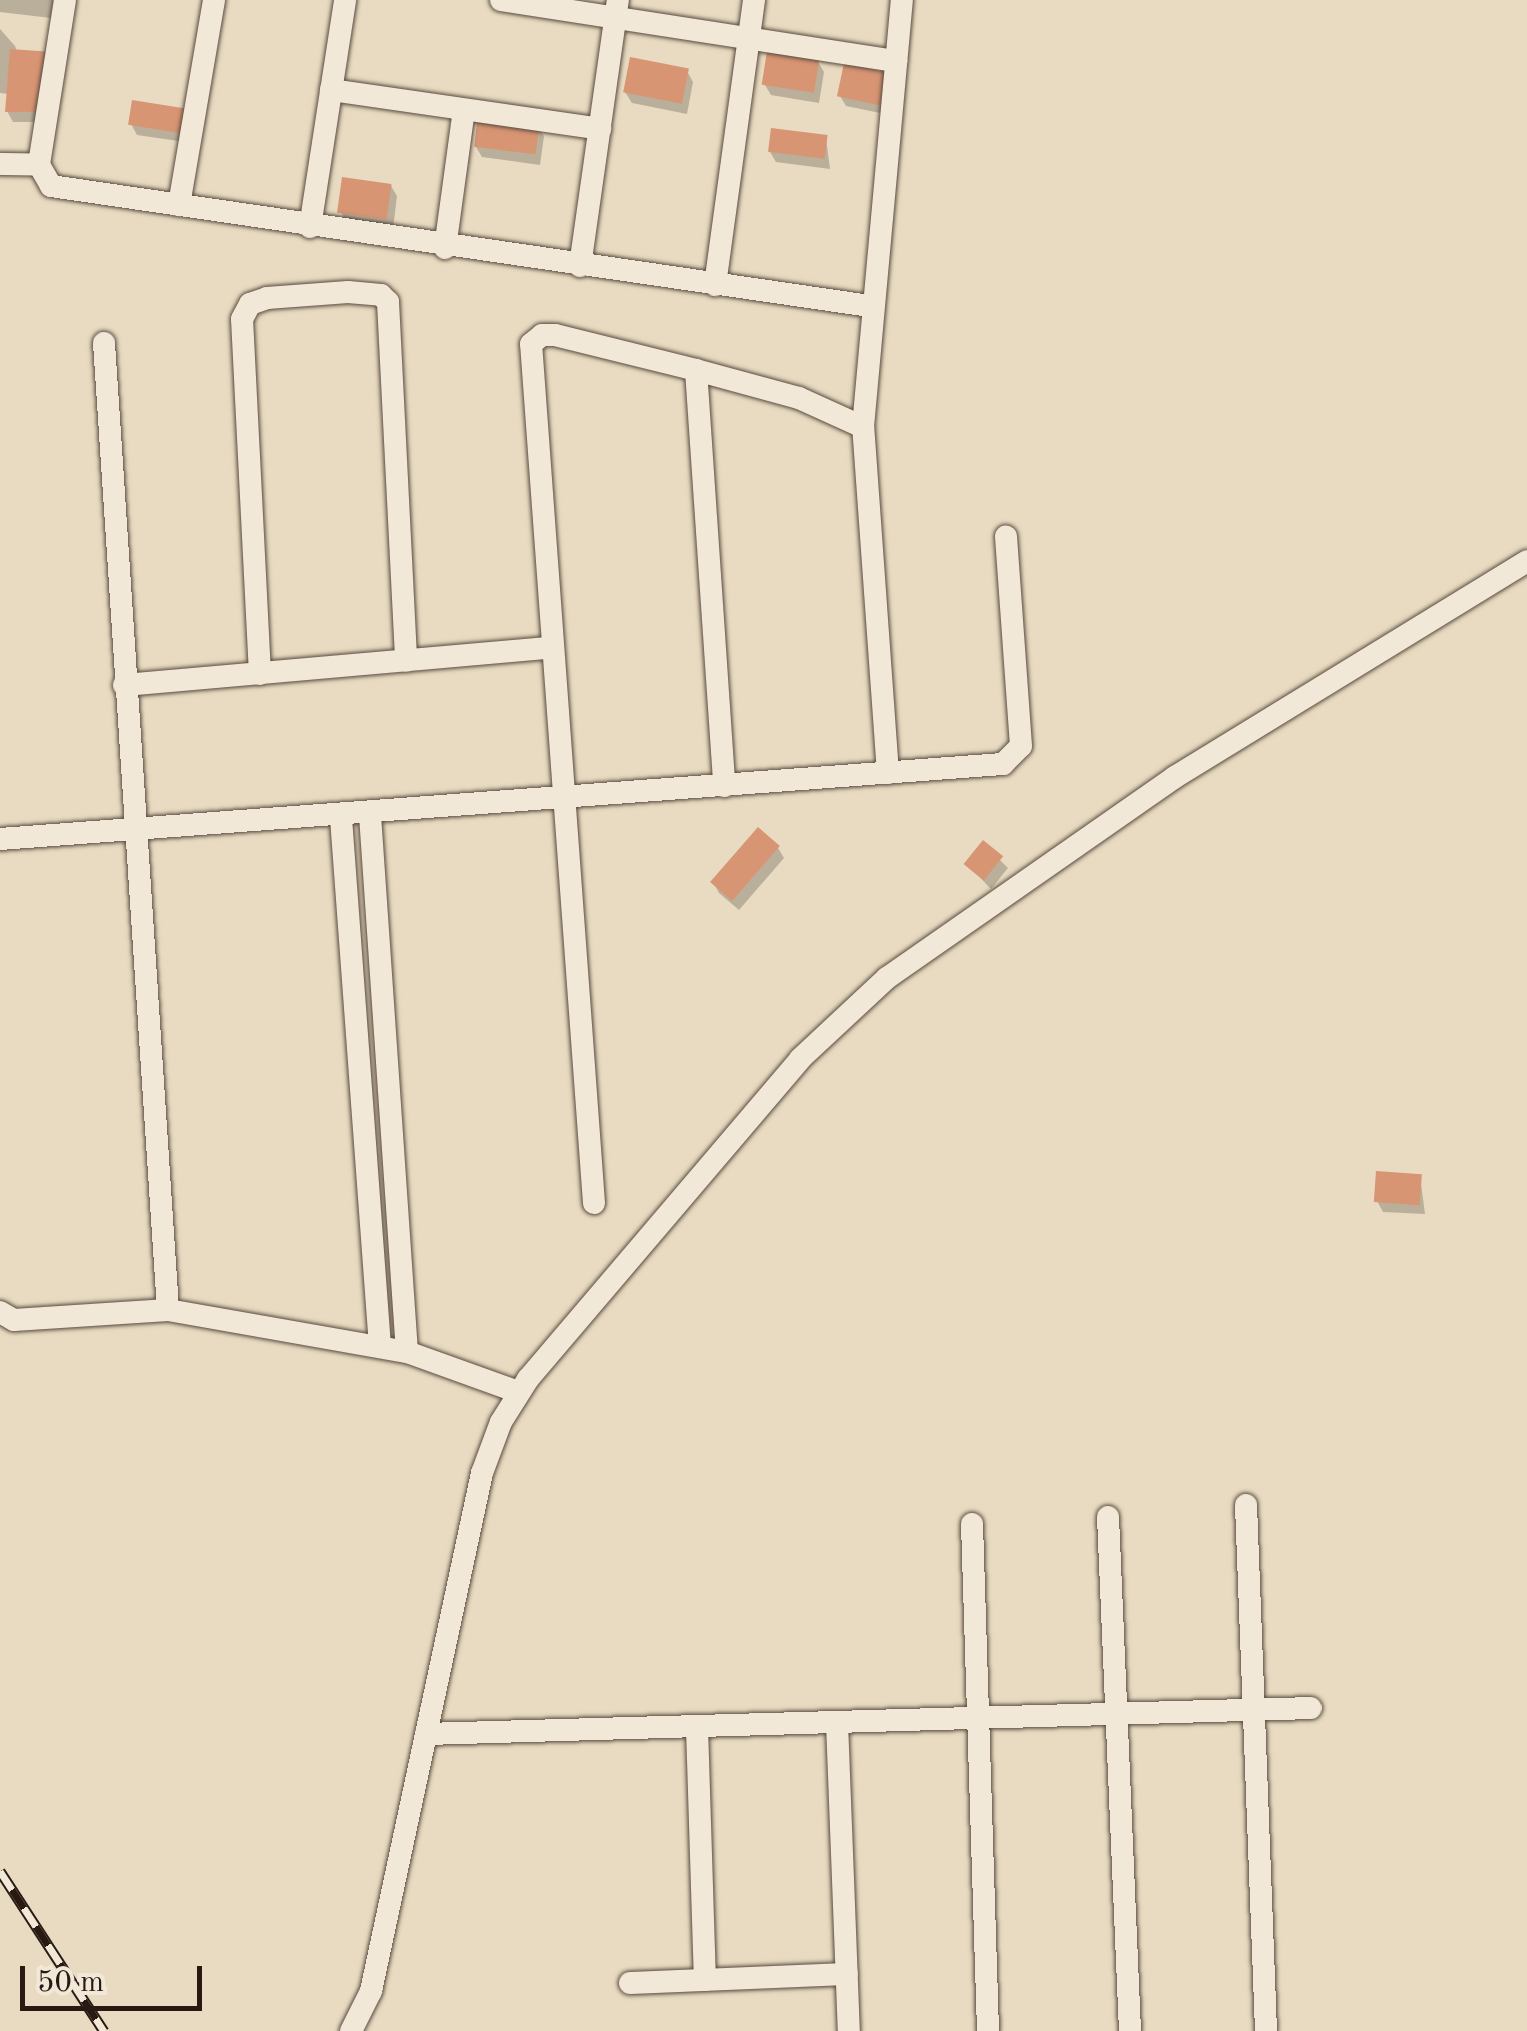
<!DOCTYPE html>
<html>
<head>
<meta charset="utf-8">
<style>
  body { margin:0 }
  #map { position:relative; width:1527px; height:2031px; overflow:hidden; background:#e9dbc1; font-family:"Old Standard TT",serif }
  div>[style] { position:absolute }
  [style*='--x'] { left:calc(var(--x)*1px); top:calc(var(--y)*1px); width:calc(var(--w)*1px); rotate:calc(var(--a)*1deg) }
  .shadow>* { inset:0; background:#0003 }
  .building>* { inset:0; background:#d89574; transform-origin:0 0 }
  .roads { filter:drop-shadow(0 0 2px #584a3e) drop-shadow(0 0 2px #584a3e) }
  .minor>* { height:22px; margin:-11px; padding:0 11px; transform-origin:11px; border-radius:11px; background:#f1e8d7 }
  .rail>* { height:11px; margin-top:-5.5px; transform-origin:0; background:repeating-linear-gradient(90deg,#f1e8d7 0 22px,#281913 0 44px); box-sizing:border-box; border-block:2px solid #281913 }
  span { translate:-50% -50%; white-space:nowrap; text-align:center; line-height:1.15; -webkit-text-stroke:10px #f1e8d7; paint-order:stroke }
  .scale { position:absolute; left:20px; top:1966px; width:182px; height:45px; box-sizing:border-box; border:5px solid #281913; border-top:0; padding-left:12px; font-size:30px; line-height:35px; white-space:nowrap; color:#281913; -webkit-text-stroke:8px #f1e8d7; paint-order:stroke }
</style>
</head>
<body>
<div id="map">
  <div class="shadow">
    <div style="clip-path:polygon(0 0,53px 0,51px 18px,0 12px)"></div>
    <div style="clip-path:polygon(0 29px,15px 46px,47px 122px,13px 122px,7px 111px,9px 94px,0 93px)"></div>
    <div style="clip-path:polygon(818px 62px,824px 72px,819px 103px,771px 95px,765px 85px)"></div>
    <div style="clip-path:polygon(687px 71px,693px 82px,687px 114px,632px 103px,625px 92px)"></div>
    <div style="clip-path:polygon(886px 74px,885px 114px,846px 106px,840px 96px)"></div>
    <div style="clip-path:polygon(189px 111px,192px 143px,137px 135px,131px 124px)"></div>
    <div style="clip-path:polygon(537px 126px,544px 136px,540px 165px,482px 157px,476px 147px)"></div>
    <div style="clip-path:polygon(826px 138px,830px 169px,776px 162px,770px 152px)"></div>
    <div style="clip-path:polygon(391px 186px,397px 196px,393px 229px,347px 223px,341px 212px)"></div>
    <div style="clip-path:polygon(983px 843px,1008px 868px,991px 889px,967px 864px)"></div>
    <div style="clip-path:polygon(778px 848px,784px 858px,739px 910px,719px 893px,713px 882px)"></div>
    <div style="clip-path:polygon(1420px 1176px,1425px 1214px,1383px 1212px,1377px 1201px)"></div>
  </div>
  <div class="building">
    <div style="clip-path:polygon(10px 49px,53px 52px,42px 112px,5px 112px)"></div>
    <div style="left:767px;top:51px;width:53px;height:34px;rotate:9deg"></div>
    <div style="left:630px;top:57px;width:60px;height:36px;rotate:11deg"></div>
    <div style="left:844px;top:63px;width:44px;height:34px;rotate:12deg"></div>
    <div style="left:132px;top:100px;width:59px;height:25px;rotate:9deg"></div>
    <div style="left:478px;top:115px;width:62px;height:32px;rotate:7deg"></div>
    <div style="left:771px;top:128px;width:57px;height:24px;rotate:7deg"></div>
    <div style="left:342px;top:177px;width:50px;height:36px;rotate:8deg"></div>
    <div style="left:758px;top:827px;width:29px;height:73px;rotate:41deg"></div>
    <div style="left:983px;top:840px;width:26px;height:31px;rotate:39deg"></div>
    <div style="left:1376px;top:1171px;width:46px;height:31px;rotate:4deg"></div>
  </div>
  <div class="roads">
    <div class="minor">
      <div style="--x:65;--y:0;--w:167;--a:99"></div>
      <div style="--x:39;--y:165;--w:24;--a:60"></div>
      <div style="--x:51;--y:186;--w:828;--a:8.34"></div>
      <div style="--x:501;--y:0;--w:400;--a:8.8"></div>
      <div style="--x:331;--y:90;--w:272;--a:8.2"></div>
      <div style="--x:0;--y:164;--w:39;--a:1"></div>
      <div style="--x:179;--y:205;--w:208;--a:-80.3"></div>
      <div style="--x:310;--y:227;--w:230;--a:-81.2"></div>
      <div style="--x:445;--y:248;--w:139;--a:-82.2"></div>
      <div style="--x:580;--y:266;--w:269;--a:-81.9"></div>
      <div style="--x:715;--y:285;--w:288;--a:-82.2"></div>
      <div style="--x:104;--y:343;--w:969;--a:86.21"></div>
      <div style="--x:696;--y:370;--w:417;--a:86.1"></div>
      <div style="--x:260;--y:674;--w:355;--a:-92.9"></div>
      <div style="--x:242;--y:319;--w:17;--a:-62"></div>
      <div style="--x:250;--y:304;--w:18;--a:-19"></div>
      <div style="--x:267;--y:298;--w:81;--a:-4.2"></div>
      <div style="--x:348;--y:292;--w:33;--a:5"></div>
      <div style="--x:381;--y:295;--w:10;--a:45"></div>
      <div style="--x:388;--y:302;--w:359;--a:87.1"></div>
      <div style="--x:124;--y:685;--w:426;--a:-5"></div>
      <div style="--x:888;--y:773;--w:347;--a:-94.1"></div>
      <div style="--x:863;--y:427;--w:429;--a:-84.8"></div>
      <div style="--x:370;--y:815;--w:538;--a:86.06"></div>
      <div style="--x:341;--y:818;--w:530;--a:85.78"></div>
      <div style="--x:0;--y:839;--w:1006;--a:-4.28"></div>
      <div style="--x:1003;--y:764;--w:25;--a:-45"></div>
      <div style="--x:1021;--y:746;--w:210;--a:-94.1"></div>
      <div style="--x:594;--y:1203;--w:861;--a:-94.19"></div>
      <div style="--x:531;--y:344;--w:14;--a:-39"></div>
      <div style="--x:542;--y:335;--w:13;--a:0"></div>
      <div style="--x:555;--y:335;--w:145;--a:13.9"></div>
      <div style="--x:696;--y:370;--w:107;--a:15.2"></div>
      <div style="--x:799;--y:398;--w:70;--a:24.4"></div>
      <div style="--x:0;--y:1312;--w:16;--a:30"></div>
      <div style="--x:14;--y:1320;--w:154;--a:-3.7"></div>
      <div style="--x:168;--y:1310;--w:243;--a:10"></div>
      <div style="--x:407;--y:1352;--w:118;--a:19.8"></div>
      <div style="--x:1246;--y:1505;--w:526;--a:87.82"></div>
      <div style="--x:1108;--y:1517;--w:514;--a:87.55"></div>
      <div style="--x:972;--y:1524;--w:507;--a:88.19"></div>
      <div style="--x:837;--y:1723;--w:308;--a:87.8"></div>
      <div style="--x:697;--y:1728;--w:252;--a:88.2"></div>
      <div style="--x:426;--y:1734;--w:885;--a:-1.68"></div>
      <div style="--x:630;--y:1983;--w:217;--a:-2.4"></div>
      <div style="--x:351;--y:2031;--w:45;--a:-63.4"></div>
      <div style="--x:371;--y:1991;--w:530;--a:-77.91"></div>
      <div style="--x:482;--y:1473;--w:54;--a:-69.6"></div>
      <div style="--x:501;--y:1422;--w:51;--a:-57.9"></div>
      <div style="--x:528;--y:1379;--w:420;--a:-49.6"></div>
      <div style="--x:800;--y:1059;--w:119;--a:-43"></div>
      <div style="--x:887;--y:978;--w:351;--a:-34.9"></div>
      <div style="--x:1175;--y:777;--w:413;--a:-31.5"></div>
    </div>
  </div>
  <div class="rail">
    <div style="--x:0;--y:1871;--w:191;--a:57"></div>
  </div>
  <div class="scale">50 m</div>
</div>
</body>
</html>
